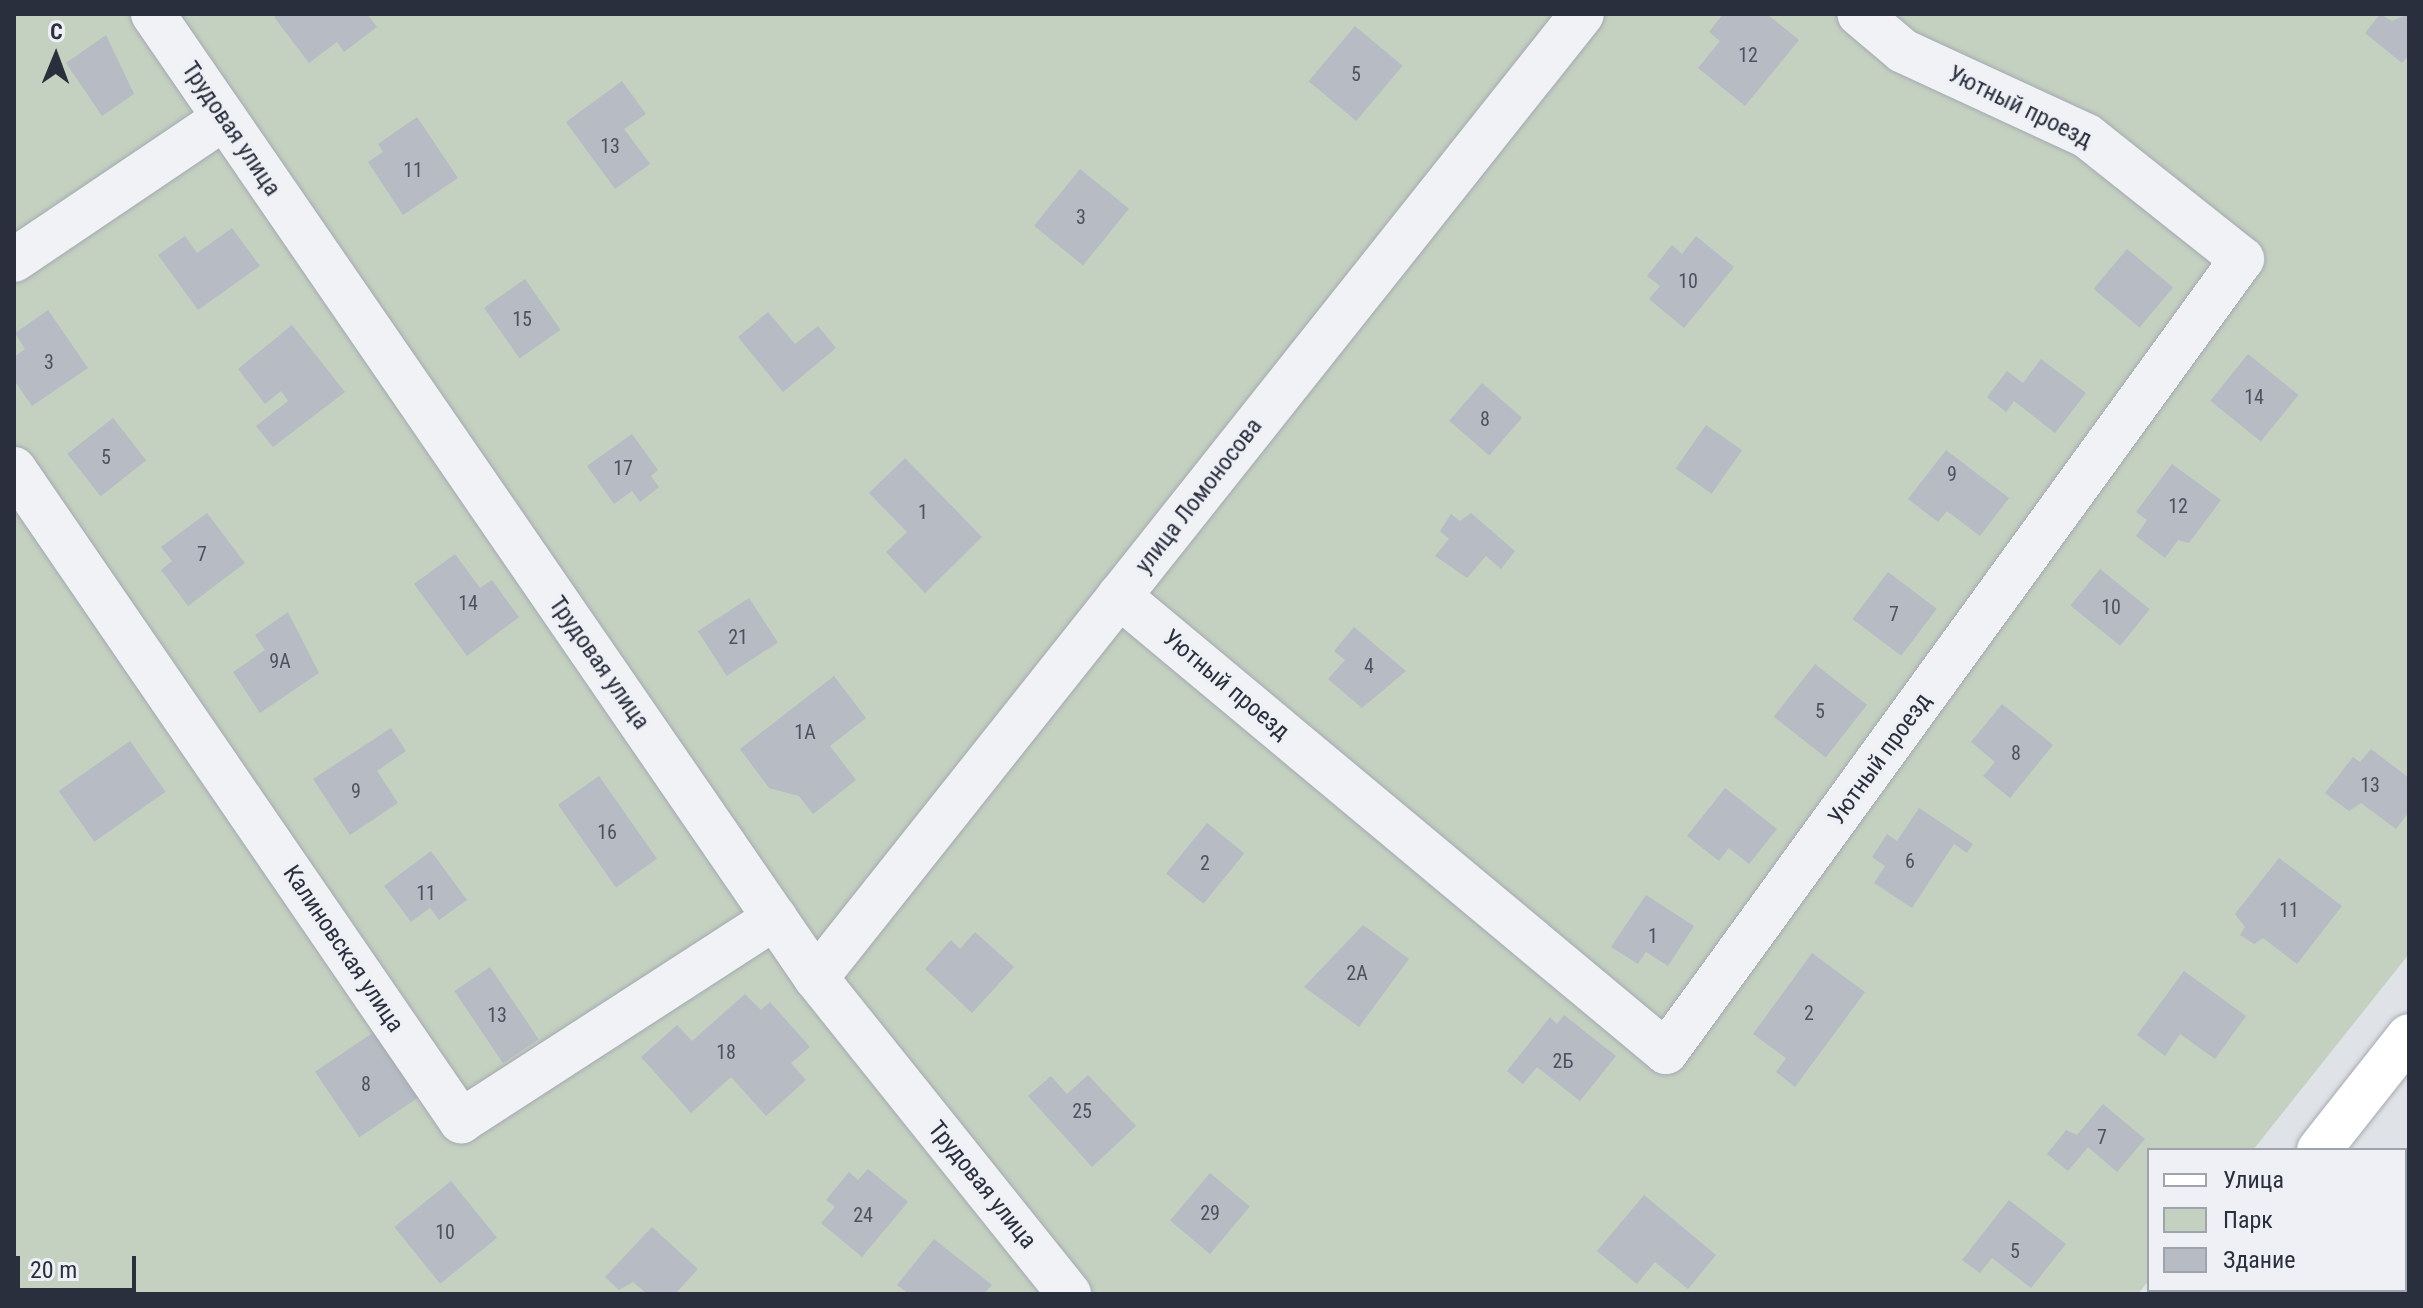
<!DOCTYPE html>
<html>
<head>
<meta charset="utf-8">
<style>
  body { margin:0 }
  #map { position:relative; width:2423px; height:1308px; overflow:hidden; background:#dfe2e7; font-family:"Roboto Condensed",sans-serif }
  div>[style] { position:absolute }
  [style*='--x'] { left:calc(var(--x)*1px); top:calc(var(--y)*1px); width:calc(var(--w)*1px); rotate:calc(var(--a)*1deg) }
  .green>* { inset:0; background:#c4d1c0 }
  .building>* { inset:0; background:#b6bbc4; transform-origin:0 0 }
  .roads { filter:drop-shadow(0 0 2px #a5a9b1) drop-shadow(0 0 2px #a5a9b1) }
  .minor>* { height:44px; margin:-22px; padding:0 22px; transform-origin:22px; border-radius:22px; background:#f1f2f6 }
  .major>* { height:44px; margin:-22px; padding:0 22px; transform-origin:22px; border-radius:22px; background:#fff }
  span { translate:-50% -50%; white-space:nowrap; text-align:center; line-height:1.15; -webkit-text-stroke:6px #eef0f5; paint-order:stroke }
  .number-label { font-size:20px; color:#4c525f }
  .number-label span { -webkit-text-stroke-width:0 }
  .street-label { font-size:24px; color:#292f3d }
  .frame { position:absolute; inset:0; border:16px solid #292f3d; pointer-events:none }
  .legend { position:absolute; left:2147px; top:1148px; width:260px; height:144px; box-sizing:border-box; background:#eef0f5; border:2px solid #9fa3ab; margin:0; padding:10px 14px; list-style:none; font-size:24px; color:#292f3d }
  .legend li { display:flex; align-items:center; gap:16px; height:40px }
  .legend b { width:40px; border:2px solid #9fa3ab }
  .north { position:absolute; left:16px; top:16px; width:80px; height:80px; -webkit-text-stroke:6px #eef0f5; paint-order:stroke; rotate:1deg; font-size:22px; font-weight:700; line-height:32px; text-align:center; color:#292f3d }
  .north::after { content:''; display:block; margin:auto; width:28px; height:36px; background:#292f3d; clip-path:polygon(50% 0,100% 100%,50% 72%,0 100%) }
  .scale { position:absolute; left:16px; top:1256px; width:120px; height:36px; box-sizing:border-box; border:4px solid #292f3d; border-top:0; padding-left:10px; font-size:24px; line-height:28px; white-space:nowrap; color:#292f3d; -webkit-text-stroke:6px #eef0f5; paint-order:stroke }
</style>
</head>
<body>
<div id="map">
  <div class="green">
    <div style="clip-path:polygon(14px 14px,2409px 14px,2409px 954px,2253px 1150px,2149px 1150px,2149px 1280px,2138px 1294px,14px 1294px)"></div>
    <div style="clip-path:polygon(2409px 1171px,2409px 1294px,2306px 1294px,2405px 1290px)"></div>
  </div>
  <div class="building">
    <div style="clip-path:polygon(279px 14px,367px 14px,377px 27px,344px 52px,337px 42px,309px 63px,274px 17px)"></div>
    <div style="clip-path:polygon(1723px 14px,1767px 14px,1799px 40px,1745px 106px,1698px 68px,1720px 41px,1709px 32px)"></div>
    <div style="clip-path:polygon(2380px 14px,2392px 21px,2409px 14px,2409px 55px,2402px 63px,2365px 33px)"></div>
    <div style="left:1355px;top:26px;width:62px;height:72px;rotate:40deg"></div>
    <div style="clip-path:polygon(106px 35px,134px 94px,102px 116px,66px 63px)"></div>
    <div style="clip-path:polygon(622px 81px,646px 114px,624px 129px,650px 164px,615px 189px,566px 122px)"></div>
    <div style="clip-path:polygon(417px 117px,458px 178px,403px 215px,368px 162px,383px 152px,378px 144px)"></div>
    <div style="left:1080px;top:169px;width:63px;height:73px;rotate:39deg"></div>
    <div style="clip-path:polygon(232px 228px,260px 266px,198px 310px,158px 255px,185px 236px,197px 253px)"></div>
    <div style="clip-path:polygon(1696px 236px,1734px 267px,1684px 328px,1649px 299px,1660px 286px,1647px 276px,1672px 245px,1682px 254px)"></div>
    <div style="left:2127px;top:249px;width:60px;height:52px;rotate:40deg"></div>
    <div style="left:525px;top:279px;width:62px;height:50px;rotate:55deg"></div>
    <div style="clip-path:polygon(48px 310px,88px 368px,32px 406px,14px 380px,14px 357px,25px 349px,15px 333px)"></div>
    <div style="clip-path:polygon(768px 312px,795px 344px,818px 326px,836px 348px,783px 392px,738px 337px)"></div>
    <div style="clip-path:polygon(292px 325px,345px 392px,273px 447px,256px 426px,288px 401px,281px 391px,265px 404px,238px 369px)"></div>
    <div style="left:2248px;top:354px;width:65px;height:60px;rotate:39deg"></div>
    <div style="clip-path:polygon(2041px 359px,2086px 393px,2055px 433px,2014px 401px,2006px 412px,1987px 397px,2007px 371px,2023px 383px)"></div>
    <div style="left:1482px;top:383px;width:53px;height:50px;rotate:41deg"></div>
    <div style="left:113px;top:418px;width:54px;height:58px;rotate:52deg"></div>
    <div style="left:1706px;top:425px;width:44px;height:53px;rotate:35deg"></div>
    <div style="clip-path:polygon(632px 434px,658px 470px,651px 476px,659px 487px,640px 502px,632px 491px,614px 504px,587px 466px)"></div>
    <div style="clip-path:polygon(1946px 450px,2009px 498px,1980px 536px,1947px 511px,1938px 522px,1908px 499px)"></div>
    <div style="clip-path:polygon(905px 458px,982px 537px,925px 593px,886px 552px,907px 532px,869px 493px)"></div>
    <div style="clip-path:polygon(2172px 464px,2221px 500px,2189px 543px,2178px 540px,2165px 558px,2136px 536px,2147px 520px,2136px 512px)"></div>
    <div style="clip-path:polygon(207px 513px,245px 563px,188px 606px,161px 570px,172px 561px,161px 547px)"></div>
    <div style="clip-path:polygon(1471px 513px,1515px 551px,1501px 569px,1486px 556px,1467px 578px,1435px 556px,1449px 539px,1440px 531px,1451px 514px,1460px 521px)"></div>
    <div style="clip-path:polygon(455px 554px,480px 588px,492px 580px,519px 617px,467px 656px,414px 584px)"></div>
    <div style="left:2100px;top:569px;width:64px;height:47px;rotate:39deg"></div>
    <div style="left:1888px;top:572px;width:61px;height:59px;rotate:37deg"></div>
    <div style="left:749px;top:598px;width:53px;height:61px;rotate:57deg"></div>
    <div style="clip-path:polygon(288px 612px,319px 673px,260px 713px,233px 672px,265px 650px,255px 635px)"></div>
    <div style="clip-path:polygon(1354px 627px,1406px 671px,1362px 708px,1328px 679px,1345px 660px,1334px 651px)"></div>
    <div style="left:1815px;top:664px;width:66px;height:67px;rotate:38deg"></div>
    <div style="clip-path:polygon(834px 676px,866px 718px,830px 746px,856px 780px,813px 814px,799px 796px,769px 788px,740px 749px)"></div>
    <div style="clip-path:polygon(2002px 704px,2053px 745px,2010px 798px,1983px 776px,1995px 762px,1971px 742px)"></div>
    <div style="clip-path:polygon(391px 728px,406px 751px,377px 771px,398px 803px,350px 835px,313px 779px)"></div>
    <div style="left:130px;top:741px;width:62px;height:87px;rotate:55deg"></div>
    <div style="clip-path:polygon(2371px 749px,2409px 778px,2409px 812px,2396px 829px,2361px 803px,2349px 811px,2325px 793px,2353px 757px,2360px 762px)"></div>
    <div style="left:599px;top:776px;width:101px;height:50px;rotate:55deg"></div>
    <div style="clip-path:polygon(1725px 788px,1777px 829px,1749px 864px,1729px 848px,1719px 861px,1687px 836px)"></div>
    <div style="clip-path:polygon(1919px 808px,1973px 844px,1967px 853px,1954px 844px,1912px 908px,1874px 883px,1885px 866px,1872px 857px,1887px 834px,1897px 841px)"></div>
    <div style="left:1207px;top:823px;width:48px;height:65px;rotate:39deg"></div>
    <div style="clip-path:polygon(431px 851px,467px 900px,439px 920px,430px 908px,411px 922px,384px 886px)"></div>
    <div style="clip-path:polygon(2279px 858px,2342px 906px,2297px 964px,2263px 938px,2254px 944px,2240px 935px,2245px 927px,2235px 914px)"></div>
    <div style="clip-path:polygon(1646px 895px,1694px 926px,1668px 966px,1646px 952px,1638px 964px,1611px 947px)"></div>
    <div style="clip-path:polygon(1363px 925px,1409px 959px,1359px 1027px,1304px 987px)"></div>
    <div style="clip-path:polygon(975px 932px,1014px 967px,972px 1013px,925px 969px,951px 940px,960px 949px)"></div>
    <div style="clip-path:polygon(1812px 953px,1865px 992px,1795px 1087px,1776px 1072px,1786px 1058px,1753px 1034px)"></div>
    <div style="left:490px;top:967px;width:87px;height:43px;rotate:56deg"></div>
    <div style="clip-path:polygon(2184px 971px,2246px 1016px,2215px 1059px,2180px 1034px,2165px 1056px,2137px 1035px)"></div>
    <div style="clip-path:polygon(745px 994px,761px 1010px,770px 1002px,810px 1047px,791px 1063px,806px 1080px,766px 1116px,731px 1077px,691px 1113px,641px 1057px,677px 1025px,692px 1041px)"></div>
    <div style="clip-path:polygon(1564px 1015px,1616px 1056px,1580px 1101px,1537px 1067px,1523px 1084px,1507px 1071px,1550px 1017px,1557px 1024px)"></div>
    <div style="left:374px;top:1032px;width:79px;height:71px;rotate:56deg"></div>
    <div style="clip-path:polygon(1088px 1075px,1136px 1126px,1092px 1167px,1028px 1096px,1051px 1076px,1067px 1094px)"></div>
    <div style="clip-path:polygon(2103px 1104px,2145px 1139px,2117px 1172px,2088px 1147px,2068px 1171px,2047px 1154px,2066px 1130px,2077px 1135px)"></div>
    <div style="clip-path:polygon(868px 1169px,908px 1202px,862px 1257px,821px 1223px,835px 1207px,826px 1200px,849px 1172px,858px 1180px)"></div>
    <div style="left:1210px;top:1173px;width:52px;height:62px;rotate:40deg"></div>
    <div style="left:451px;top:1181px;width:73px;height:73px;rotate:51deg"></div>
    <div style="clip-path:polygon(1644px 1195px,1716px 1255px,1688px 1289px,1655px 1262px,1637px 1284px,1597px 1251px)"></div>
    <div style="clip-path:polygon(2009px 1200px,2066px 1244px,2031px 1288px,1992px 1258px,1980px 1273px,1962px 1260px)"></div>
    <div style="clip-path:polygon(652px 1227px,698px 1269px,675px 1294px,647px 1294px,633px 1282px,619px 1290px,605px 1277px)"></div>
    <div style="clip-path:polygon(934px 1239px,992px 1285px,984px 1294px,909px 1294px,897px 1285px)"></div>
  </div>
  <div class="roads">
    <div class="minor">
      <div style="--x:153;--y:14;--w:1170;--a:55.48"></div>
      <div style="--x:816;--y:978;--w:405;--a:51.3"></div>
      <div style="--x:14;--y:260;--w:252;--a:-34"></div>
      <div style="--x:14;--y:469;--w:791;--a:55.57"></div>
      <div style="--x:461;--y:1121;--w:374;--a:-32.9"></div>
      <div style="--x:1119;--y:596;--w:712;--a:39.82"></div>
      <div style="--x:1666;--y:1052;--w:980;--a:-54.01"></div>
      <div style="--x:2242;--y:259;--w:198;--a:-141.6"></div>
      <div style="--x:2087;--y:136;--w:203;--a:-155.2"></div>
      <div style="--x:1903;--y:51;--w:57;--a:-139.9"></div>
      <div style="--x:816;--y:978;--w:1231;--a:-51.53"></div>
    </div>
    <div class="major">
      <div style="--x:2319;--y:1150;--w:145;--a:-51.7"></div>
      <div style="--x:2205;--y:1294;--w:6;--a:-45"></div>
    </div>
  </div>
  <div class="number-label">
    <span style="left:1748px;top:55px">12</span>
    <span style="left:1356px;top:74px">5</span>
    <span style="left:610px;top:146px">13</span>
    <span style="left:413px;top:170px">11</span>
    <span style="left:1081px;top:217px">3</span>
    <span style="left:1688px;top:281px">10</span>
    <span style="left:522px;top:319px">15</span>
    <span style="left:49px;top:362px">3</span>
    <span style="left:2254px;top:397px">14</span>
    <span style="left:1485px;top:419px">8</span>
    <span style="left:106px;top:457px">5</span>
    <span style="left:623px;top:468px">17</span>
    <span style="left:1952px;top:474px">9</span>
    <span style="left:2178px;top:506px">12</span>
    <span style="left:923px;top:512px">1</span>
    <span style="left:202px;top:554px">7</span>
    <span style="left:468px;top:603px">14</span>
    <span style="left:2111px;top:607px">10</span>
    <span style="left:1894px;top:614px">7</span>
    <span style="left:738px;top:637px">21</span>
    <span style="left:280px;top:661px">9А</span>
    <span style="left:1369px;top:666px">4</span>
    <span style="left:1820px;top:711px">5</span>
    <span style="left:805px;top:732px">1А</span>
    <span style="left:2016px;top:753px">8</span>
    <span style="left:2370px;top:785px">13</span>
    <span style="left:356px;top:791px">9</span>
    <span style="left:607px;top:832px">16</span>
    <span style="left:1910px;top:861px">6</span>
    <span style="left:1205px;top:863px">2</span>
    <span style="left:426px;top:893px">11</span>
    <span style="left:2289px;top:910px">11</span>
    <span style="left:1653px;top:936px">1</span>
    <span style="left:1357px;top:973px">2А</span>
    <span style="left:1809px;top:1013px">2</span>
    <span style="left:497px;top:1015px">13</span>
    <span style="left:726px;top:1052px">18</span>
    <span style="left:1563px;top:1061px">2Б</span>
    <span style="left:366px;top:1084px">8</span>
    <span style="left:1082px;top:1111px">25</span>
    <span style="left:2102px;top:1137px">7</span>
    <span style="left:1210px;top:1213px">29</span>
    <span style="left:863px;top:1215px">24</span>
    <span style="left:445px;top:1232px">10</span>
    <span style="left:2015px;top:1251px">5</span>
  </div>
  <div class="street-label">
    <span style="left:2020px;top:107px;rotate:26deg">Уютный проезд</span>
    <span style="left:231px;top:129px;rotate:56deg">Трудовая улица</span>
    <span style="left:1199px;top:496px;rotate:-52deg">улица Ломоносова</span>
    <span style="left:599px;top:663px;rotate:55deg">Трудовая улица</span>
    <span style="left:1226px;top:685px;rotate:40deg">Уютный проезд</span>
    <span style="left:1880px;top:759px;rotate:-54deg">Уютный проезд</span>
    <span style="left:343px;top:949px;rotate:56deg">Калиновская улица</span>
    <span style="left:982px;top:1185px;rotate:51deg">Трудовая улица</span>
  </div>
  <div class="frame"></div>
  <ul class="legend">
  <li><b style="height:10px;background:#fff"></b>Улица</li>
  <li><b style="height:22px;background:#c4d1c0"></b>Парк</li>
  <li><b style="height:22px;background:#b6bbc4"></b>Здание</li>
  </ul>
  <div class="north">С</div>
  <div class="scale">20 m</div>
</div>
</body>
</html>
